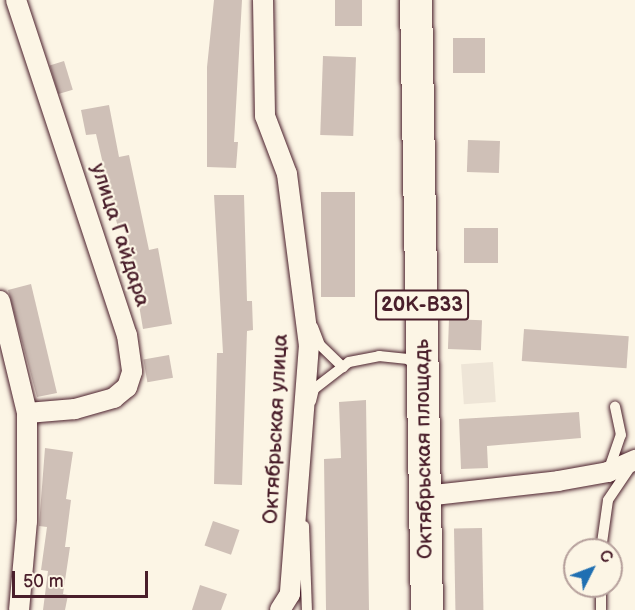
<!DOCTYPE html>
<html>
<head>
<meta charset="utf-8">
<style>
  body { margin:0 }
  #map { position:relative; width:635px; height:610px; overflow:hidden; background:#fcf5e5; font-family:"Balsamiq Sans",sans-serif }
  div>[style] { position:absolute }
  [style*='--x'] { left:calc(var(--x)*1px); top:calc(var(--y)*1px); width:calc(var(--w)*1px); rotate:calc(var(--a)*1deg) }
  .built>* { inset:0; background:#eee5d7; transform-origin:0 0 }
  .building>* { inset:0; background:#cfc0b7; transform-origin:0 0 }
  .roads { filter:drop-shadow(0 0 2px #4a1f2b) drop-shadow(0 0 2px #4a1f2b) }
  .service>* { height:10px; margin:-5px; padding:0 5px; transform-origin:5px; border-radius:5px; background:#fcf5e5 }
  .minor>* { height:20px; margin:-10px; padding:0 10px; transform-origin:10px; border-radius:10px; background:#fcf5e5 }
  .primary>* { height:32px; margin:-16px; padding:0 16px; transform-origin:16px; border-radius:16px; background:#fcf5e5 }
  span { translate:-50% -50%; white-space:nowrap; text-align:center; line-height:1.15; -webkit-text-stroke:4.5px #fcf5e5; paint-order:stroke }
  .shield-label span { padding:2px 4px; background:#fcf5e5; border:2px solid; border-radius:4px; -webkit-text-stroke-width:0 }
  .shield-label { font-size:20px; color:#4a1f2b; font-weight:700 }
  .street-label { font-size:21px; color:#4a1f2b }
  .north { position:absolute; left:563px; top:538px; width:60px; height:60px; box-sizing:border-box; background:#fcf5e5; border:2px solid #b59f9b; border-radius:50%; rotate:48deg; font-size:16px; font-weight:700; line-height:24px; text-align:center; color:#4a1f2b }
  .north::after { content:''; display:block; margin:auto; width:21px; height:27px; background:#1f6fb2; clip-path:polygon(50% 0,100% 100%,50% 72%,0 100%) }
  .scale { position:absolute; left:12px; top:571px; width:136px; height:27px; box-sizing:border-box; border:3px solid #4a1f2b; border-top:0; padding-left:8px; font-size:18px; line-height:21px; white-space:nowrap; color:#4a1f2b; -webkit-text-stroke:4px #fcf5e5; paint-order:stroke }
</style>
</head>
<body>
<div id="map">
  <div class="built">
    <div style="left:493px;top:362px;width:40px;height:32px;rotate:86deg"></div>
  </div>
  <div class="building">
    <div style="clip-path:polygon(214px 0,242px 0,234px 142px,238px 142px,236px 168px,207px 167px,207px 67px)"></div>
    <div style="left:335px;top:0;width:27px;height:26px"></div>
    <div style="left:453px;top:38px;width:32px;height:35px"></div>
    <div style="left:323px;top:56px;width:33px;height:79px;rotate:2deg"></div>
    <div style="left:64px;top:61px;width:30px;height:15px;rotate:73deg"></div>
    <div style="clip-path:polygon(109px 105px,119px 157px,129px 155px,149px 250px,158px 248px,172px 324px,143px 329px,126px 227px,118px 228px,96px 134px,86px 135px,81px 110px)"></div>
    <div style="left:468px;top:140px;width:32px;height:32px;rotate:2deg"></div>
    <div style="left:321px;top:192px;width:34px;height:105px"></div>
    <div style="clip-path:polygon(214px 195px,244px 195px,247px 301px,252px 301px,253px 330px,247px 331px,242px 485px,214px 484px,217px 353px,223px 353px)"></div>
    <div style="left:464px;top:228px;width:34px;height:35px"></div>
    <div style="clip-path:polygon(31px 284px,57px 393px,37px 397px,8px 290px)"></div>
    <div style="left:449px;top:319px;width:33px;height:30px;rotate:2deg"></div>
    <div style="left:524px;top:329px;width:105px;height:32px;rotate:4deg"></div>
    <div style="left:169px;top:355px;width:23px;height:26px;rotate:80deg"></div>
    <div style="clip-path:polygon(366px 400px,369px 610px,326px 610px,324px 459px,341px 458px,339px 402px)"></div>
    <div style="clip-path:polygon(579px 412px,581px 438px,487px 446px,488px 468px,461px 469px,459px 419px)"></div>
    <div style="clip-path:polygon(45px 448px,73px 452px,66px 499px,71px 500px,65px 547px,70px 547px,63px 594px,68px 595px,65px 610px,43px 610px,48px 571px,41px 570px,47px 527px,39px 526px)"></div>
    <div style="left:213px;top:521px;width:28px;height:26px;rotate:19deg"></div>
    <div style="left:482px;top:528px;width:82px;height:28px;rotate:89deg"></div>
    <div style="clip-path:polygon(200px 585px,227px 594px,221px 610px,192px 610px)"></div>
  </div>
  <div class="roads">
    <div class="service">
      <div style="--x:313;--y:327;--w:19;--a:69"></div>
      <div style="--x:320;--y:345;--w:32;--a:44"></div>
      <div style="--x:311;--y:401;--w:12;--a:-76"></div>
      <div style="--x:314;--y:389;--w:44;--a:-37.6"></div>
      <div style="--x:349;--y:362;--w:31;--a:-11"></div>
      <div style="--x:379;--y:356;--w:29;--a:6"></div>
      <div style="--x:408;--y:359;--w:13;--a:45"></div>
      <div style="--x:608;--y:472;--w:39;--a:-71"></div>
      <div style="--x:621;--y:435;--w:29;--a:-102"></div>
      <div style="--x:304;--y:526;--w:84;--a:88"></div>
      <div style="--x:601;--y:550;--w:50;--a:-82"></div>
      <div style="--x:608;--y:500;--w:41;--a:-55.9"></div>
      <div style="--x:601;--y:586;--w:24;--a:90"></div>
    </div>
    <div class="minor">
      <div style="--x:16;--y:0;--w:353;--a:71.7"></div>
      <div style="--x:127;--y:335;--w:37;--a:82"></div>
      <div style="--x:132;--y:372;--w:16;--a:108"></div>
      <div style="--x:127;--y:387;--w:17;--a:140"></div>
      <div style="--x:114;--y:398;--w:41;--a:164.2"></div>
      <div style="--x:75;--y:409;--w:48;--a:175.2"></div>
      <div style="--x:27;--y:413;--w:108;--a:90"></div>
      <div style="--x:27;--y:521;--w:89;--a:95.1"></div>
      <div style="--x:263;--y:0;--w:116;--a:89"></div>
      <div style="--x:265;--y:116;--w:62;--a:69.2"></div>
      <div style="--x:287;--y:174;--w:172;--a:82.7"></div>
      <div style="--x:309;--y:345;--w:250;--a:94.4"></div>
      <div style="--x:290;--y:594;--w:19;--a:122"></div>
      <div style="--x:0;--y:301;--w:115;--a:76.4"></div>
      <div style="--x:425;--y:496;--w:134;--a:-6.4"></div>
      <div style="--x:558;--y:481;--w:51;--a:-10.2"></div>
      <div style="--x:608;--y:472;--w:30;--a:-24"></div>
    </div>
    <div class="primary">
      <div style="--x:416;--y:0;--w:610;--a:88.97"></div>
    </div>
  </div>
  <div class="shield-label">
    <span style="left:422px;top:305px">20К-В33</span>
  </div>
  <div class="street-label">
    <span style="left:120px;top:235px;rotate:72deg">улица Гайдара</span>
    <span style="left:276px;top:429px;rotate:-87deg">Октябрьская улица</span>
    <span style="left:424px;top:449px;rotate:-91deg">Октябрьская площадь</span>
  </div>
  <div class="north">С</div>
  <div class="scale">50 m</div>
</div>
</body>
</html>
